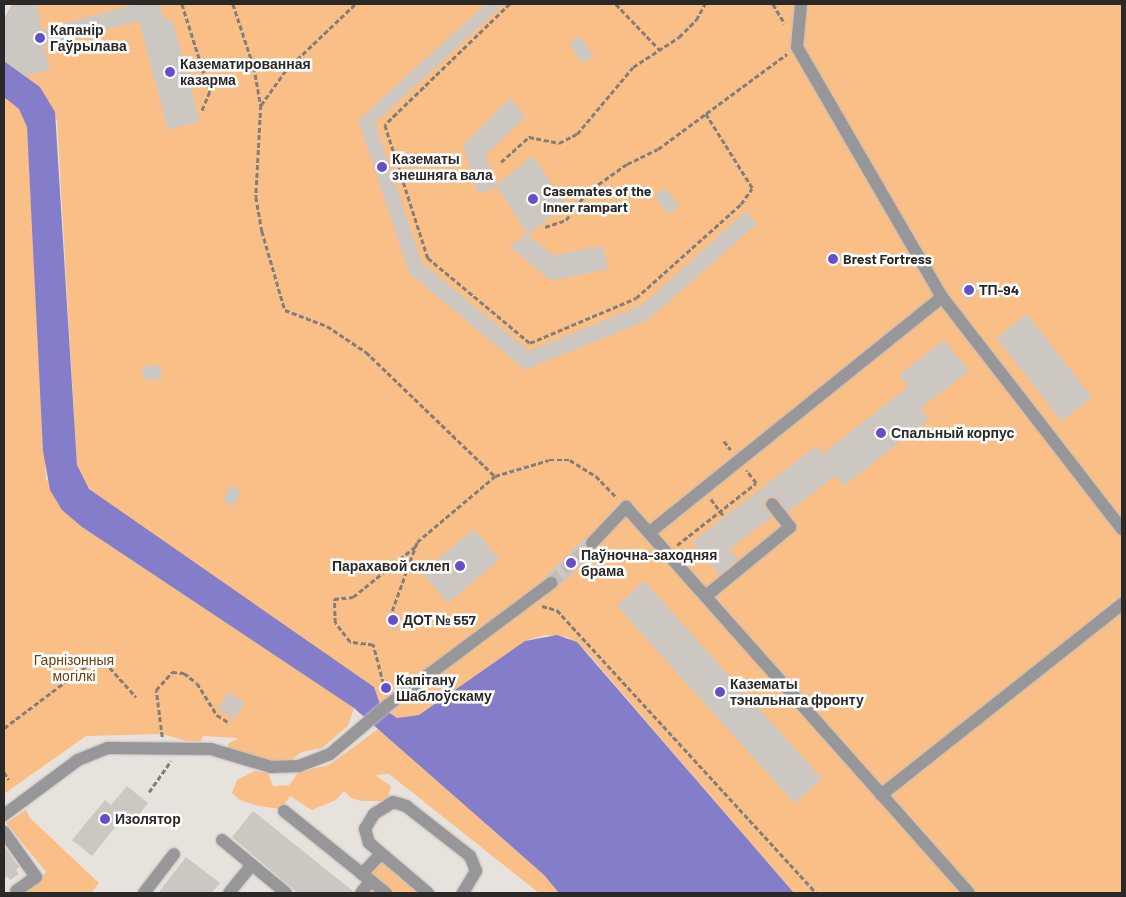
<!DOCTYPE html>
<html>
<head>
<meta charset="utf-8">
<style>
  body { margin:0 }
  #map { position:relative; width:1126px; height:897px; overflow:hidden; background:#e8e2dd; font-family:Barlow,sans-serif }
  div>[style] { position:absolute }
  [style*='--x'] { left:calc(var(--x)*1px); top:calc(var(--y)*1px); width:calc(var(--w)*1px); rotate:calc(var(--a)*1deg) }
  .green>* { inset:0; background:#fabf87 }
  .water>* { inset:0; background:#837dca }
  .building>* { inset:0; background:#cdc7c2; transform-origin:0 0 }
  .minor-tunnel>* { height:12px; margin-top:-6px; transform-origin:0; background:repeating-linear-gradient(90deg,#c2bdb9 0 12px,transparent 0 18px) }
  .path>* { height:2.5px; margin-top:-1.25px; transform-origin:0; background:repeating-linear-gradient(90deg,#827f7b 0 5px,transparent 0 7.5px) }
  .roads { filter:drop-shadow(0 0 1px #c2bdb9) drop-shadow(0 0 1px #c2bdb9) }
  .minor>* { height:12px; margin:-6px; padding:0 6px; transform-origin:6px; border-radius:6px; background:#97979a }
  .dots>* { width:14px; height:14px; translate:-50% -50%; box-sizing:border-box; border:2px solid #fff; border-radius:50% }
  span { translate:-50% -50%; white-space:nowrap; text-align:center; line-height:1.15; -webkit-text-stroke:5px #fff; paint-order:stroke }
  .poi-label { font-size:14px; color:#2b2927; font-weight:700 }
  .left { translate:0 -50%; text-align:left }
  .right { translate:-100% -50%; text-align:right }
  .park-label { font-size:14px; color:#6d410e }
  .frame { position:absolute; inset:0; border:5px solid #2b2927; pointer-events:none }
</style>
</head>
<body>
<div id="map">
  <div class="green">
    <div style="clip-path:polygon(12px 4px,1122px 4px,1122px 893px,794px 893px,585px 650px,567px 637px,546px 635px,525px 641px,419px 715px,397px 718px,381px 707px,374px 687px,95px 495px,83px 482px,77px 465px,57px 121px,40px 87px,4px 61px,4px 19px)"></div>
    <div style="clip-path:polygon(4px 97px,19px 109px,27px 127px,46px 479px,82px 527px,354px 708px,348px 726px,322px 748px,302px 752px,291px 760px,270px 761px,228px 748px,228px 743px,238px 739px,236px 738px,203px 736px,201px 741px,186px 741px,162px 734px,86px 736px,4px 794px)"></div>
    <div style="clip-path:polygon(378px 729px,544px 875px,559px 893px,539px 893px,389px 774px,375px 775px,391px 786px,387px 801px,362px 801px,351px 798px,344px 791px,336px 800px,312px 810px,290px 796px,281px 809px,258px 806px,240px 800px,232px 793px,237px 780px,255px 771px,268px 773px,273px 786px,289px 785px,299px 772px,329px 765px)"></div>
    <div style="clip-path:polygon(26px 810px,30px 818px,99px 883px,91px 893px,21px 893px,46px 872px,6px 823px)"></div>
    <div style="clip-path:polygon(383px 862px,392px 863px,392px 871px,400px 879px,406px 876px,422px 893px,367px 893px,372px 872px)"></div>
  </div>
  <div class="water">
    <div style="clip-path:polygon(4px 61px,40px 87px,55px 112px,77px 465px,89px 489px,374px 687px,381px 707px,397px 718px,419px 715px,525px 641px,557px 635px,577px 642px,794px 893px,559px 893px,544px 875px,354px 708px,82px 527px,62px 510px,50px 490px,43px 451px,27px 127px,19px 109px,4px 97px)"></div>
  </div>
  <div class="building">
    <div style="clip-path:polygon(23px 4px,37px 4px,41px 30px,135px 4px,160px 4px,163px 16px,173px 22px,200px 121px,168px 130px,139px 21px,44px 46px,50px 70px,26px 76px,4px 61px,4px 19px,10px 7px)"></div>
    <div style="clip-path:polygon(486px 4px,504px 4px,375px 123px,422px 263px,529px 351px,642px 305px,746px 211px,757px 224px,648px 320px,525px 370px,409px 273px,358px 120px)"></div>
    <div style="left:580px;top:36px;width:24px;height:14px;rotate:55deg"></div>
    <div style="clip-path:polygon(510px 98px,525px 117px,486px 155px,496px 185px,533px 156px,566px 204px,528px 235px,497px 187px,478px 194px,463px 145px)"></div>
    <div style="left:665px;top:188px;width:23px;height:14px;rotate:50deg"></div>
    <div style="clip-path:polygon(527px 234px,553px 255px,603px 246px,608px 269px,551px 281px,510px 247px)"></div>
    <div style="left:971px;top:280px;width:15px;height:14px;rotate:58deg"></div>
    <div style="left:1027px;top:314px;width:106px;height:39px;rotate:52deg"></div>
    <div style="clip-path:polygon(944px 340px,969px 371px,921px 408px,929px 419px,844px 486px,835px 476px,788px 512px,775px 497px,767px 497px,764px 506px,772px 517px,730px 549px,738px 559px,719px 575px,692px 542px,816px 446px,822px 454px,908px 387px,899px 375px)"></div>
    <div style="left:161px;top:365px;width:14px;height:19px;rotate:86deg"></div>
    <div style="left:231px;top:485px;width:13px;height:17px;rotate:32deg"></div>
    <div style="left:474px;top:529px;width:40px;height:68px;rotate:50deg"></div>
    <div style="clip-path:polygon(586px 537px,586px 549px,598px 549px,556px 589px,557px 578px,545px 577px)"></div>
    <div style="left:644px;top:581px;width:266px;height:37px;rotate:48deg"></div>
    <div style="clip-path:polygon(388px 612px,400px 617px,395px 632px,386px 623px)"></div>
    <div style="left:228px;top:692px;width:20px;height:20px;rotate:30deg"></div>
    <div style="clip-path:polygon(127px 786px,148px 803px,133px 822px,124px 816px,92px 856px,72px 840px,105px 800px,111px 805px)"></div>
    <div style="clip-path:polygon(253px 811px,353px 891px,353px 893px,297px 893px,294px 890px,232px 837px)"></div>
    <div style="clip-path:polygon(4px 846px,19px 867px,16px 870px,19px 874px,10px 880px,7px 876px,4px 879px)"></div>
    <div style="clip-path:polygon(186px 857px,220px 883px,212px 893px,158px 893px)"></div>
  </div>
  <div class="minor-tunnel">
    <div style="--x:551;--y:583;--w:57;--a:-44.3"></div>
  </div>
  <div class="path">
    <div style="--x:182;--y:4;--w:92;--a:72.3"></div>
    <div style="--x:210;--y:92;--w:21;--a:113"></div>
    <div style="--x:233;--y:4;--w:66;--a:71.6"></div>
    <div style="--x:254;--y:67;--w:39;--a:80"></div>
    <div style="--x:261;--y:105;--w:92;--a:93.1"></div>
    <div style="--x:256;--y:197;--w:35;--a:80"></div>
    <div style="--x:262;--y:231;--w:82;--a:73.8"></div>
    <div style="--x:285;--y:310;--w:45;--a:20.9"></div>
    <div style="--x:327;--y:326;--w:47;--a:33.7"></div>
    <div style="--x:366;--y:352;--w:179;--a:43.9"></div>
    <div style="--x:495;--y:476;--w:56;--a:-16.5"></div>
    <div style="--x:549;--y:460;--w:21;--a:0"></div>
    <div style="--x:570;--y:460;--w:31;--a:32"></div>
    <div style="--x:596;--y:476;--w:30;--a:46"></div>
    <div style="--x:510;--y:4;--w:174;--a:135.9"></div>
    <div style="--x:385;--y:125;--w:140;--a:72.1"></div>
    <div style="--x:428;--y:258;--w:133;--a:39.8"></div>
    <div style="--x:530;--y:343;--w:115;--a:-23"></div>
    <div style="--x:636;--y:298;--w:141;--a:-41.8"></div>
    <div style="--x:741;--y:204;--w:19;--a:-55"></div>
    <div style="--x:752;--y:188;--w:89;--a:-122.1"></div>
    <div style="--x:616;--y:4;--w:64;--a:46.3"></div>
    <div style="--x:773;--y:4;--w:23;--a:59"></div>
    <div style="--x:261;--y:105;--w:43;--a:-54.5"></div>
    <div style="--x:286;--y:70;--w:95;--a:-43.7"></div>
    <div style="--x:501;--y:162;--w:38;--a:-42"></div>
    <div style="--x:529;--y:137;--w:31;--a:11"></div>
    <div style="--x:559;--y:143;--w:20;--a:-27"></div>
    <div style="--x:577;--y:134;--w:87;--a:-50.1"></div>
    <div style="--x:633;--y:67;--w:55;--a:-33.1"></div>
    <div style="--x:679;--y:37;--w:24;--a:-45"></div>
    <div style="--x:696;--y:20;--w:18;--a:-61"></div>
    <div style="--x:545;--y:227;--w:22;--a:-18"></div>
    <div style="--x:566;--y:220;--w:34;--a:-53"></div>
    <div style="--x:586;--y:193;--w:50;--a:-35.3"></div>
    <div style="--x:627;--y:164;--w:34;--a:-26"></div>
    <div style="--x:658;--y:149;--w:160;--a:-36.4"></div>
    <div style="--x:724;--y:441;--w:11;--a:52"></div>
    <div style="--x:711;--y:499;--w:21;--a:53"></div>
    <div style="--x:677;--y:545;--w:100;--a:-38.1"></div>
    <div style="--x:756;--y:483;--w:16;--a:-128"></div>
    <div style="--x:542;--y:606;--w:16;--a:15"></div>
    <div style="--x:557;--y:610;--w:384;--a:47.5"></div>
    <div style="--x:392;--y:611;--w:73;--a:-70.1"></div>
    <div style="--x:417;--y:542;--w:102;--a:-40.2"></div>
    <div style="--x:385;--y:691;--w:48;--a:-104.6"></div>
    <div style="--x:373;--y:645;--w:23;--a:-173"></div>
    <div style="--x:350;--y:642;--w:24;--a:-128"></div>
    <div style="--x:335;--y:623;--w:24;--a:-92"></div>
    <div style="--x:334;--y:599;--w:19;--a:-6"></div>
    <div style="--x:353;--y:597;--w:81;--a:-39"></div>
    <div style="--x:4;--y:728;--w:106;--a:-37"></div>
    <div style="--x:89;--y:664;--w:16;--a:-7"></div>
    <div style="--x:105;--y:662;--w:47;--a:48.5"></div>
    <div style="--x:162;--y:737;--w:47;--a:-97.3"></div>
    <div style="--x:156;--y:690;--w:24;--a:-48"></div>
    <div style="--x:172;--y:672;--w:12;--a:5"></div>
    <div style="--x:184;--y:673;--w:16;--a:38"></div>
    <div style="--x:197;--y:683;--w:38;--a:58"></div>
    <div style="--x:217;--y:715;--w:15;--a:32"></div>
    <div style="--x:4;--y:772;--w:9;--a:58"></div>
    <div style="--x:149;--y:792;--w:38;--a:-55"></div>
  </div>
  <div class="roads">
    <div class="minor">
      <div style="--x:801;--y:4;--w:43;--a:95.3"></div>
      <div style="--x:797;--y:47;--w:289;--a:59.9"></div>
      <div style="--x:942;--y:297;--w:294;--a:52.2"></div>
      <div style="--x:650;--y:532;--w:375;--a:-38.8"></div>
      <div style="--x:592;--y:543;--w:50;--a:-46.6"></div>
      <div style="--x:626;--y:507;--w:516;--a:48.38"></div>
      <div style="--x:706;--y:596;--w:109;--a:-39.4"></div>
      <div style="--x:790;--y:527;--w:29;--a:-128"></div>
      <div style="--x:881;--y:795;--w:308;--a:-38.4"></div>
      <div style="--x:284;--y:811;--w:131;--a:38.8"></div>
      <div style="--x:4;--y:815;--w:92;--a:-36.6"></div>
      <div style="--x:78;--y:760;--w:32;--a:-22"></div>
      <div style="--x:108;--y:748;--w:103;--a:0.6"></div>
      <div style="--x:211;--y:749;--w:63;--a:16.7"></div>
      <div style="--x:271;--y:767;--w:28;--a:-2"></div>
      <div style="--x:299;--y:766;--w:33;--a:-21"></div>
      <div style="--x:330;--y:754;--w:76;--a:-40.2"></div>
      <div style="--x:388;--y:705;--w:204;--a:-36.8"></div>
      <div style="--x:4;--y:832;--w:55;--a:54.6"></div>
      <div style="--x:36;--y:877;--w:24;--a:145"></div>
      <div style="--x:222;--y:840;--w:83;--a:39.6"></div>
      <div style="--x:362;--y:874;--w:26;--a:-47"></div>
      <div style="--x:144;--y:893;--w:49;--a:-52.4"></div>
      <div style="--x:229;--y:893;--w:36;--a:-51"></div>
      <div style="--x:361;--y:893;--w:16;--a:-52"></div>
      <div style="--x:428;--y:893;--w:77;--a:-139.7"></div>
      <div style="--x:369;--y:843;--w:15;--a:-106"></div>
      <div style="--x:365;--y:829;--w:17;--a:-59"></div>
      <div style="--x:374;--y:814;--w:22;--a:-32"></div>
      <div style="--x:393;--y:802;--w:14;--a:17"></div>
      <div style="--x:406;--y:806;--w:81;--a:38"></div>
      <div style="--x:470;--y:856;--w:16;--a:68"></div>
      <div style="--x:476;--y:871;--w:26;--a:121"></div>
    </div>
  </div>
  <div class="dots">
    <div style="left:40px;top:38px;background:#6550c9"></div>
    <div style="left:170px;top:72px;background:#6550c9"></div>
    <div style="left:382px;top:167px;background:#6550c9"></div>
    <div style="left:533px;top:199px;background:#6550c9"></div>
    <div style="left:833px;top:259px;background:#6550c9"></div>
    <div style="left:969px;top:290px;background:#6550c9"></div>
    <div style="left:881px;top:433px;background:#6550c9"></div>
    <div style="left:571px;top:563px;background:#6550c9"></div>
    <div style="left:460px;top:566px;background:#6550c9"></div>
    <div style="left:393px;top:620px;background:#6550c9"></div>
    <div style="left:386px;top:688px;background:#6550c9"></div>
    <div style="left:720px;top:692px;background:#6550c9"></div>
    <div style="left:105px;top:819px;background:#6550c9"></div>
  </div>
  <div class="poi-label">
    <span class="left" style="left:50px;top:38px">Капанір<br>Гаўрылава</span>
    <span class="left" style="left:180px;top:72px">Казематированная<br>казарма</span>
    <span class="left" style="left:392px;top:167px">Казематы<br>знешняга вала</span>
    <span class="left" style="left:543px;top:199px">Casemates of the<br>inner rampart</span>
    <span class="left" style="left:843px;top:259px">Brest Fortress</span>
    <span class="left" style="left:979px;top:290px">ТП-94</span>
    <span class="left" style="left:891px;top:433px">Спальный корпус</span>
    <span class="left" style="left:581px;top:563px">Паўночна-заходняя<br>брама</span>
    <span class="right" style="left:450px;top:566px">Парахавой склеп</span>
    <span class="left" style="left:403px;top:620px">ДОТ № 557</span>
    <span class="left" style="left:396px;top:688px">Капітану<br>Шаблоўскаму</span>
    <span class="left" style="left:730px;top:692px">Казематы<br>тэнальнага фронту</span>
    <span class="left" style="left:115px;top:819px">Изолятор</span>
  </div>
  <div class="park-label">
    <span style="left:74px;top:668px">Гарнізонныя<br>могілкі</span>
  </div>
  <div class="frame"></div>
</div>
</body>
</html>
